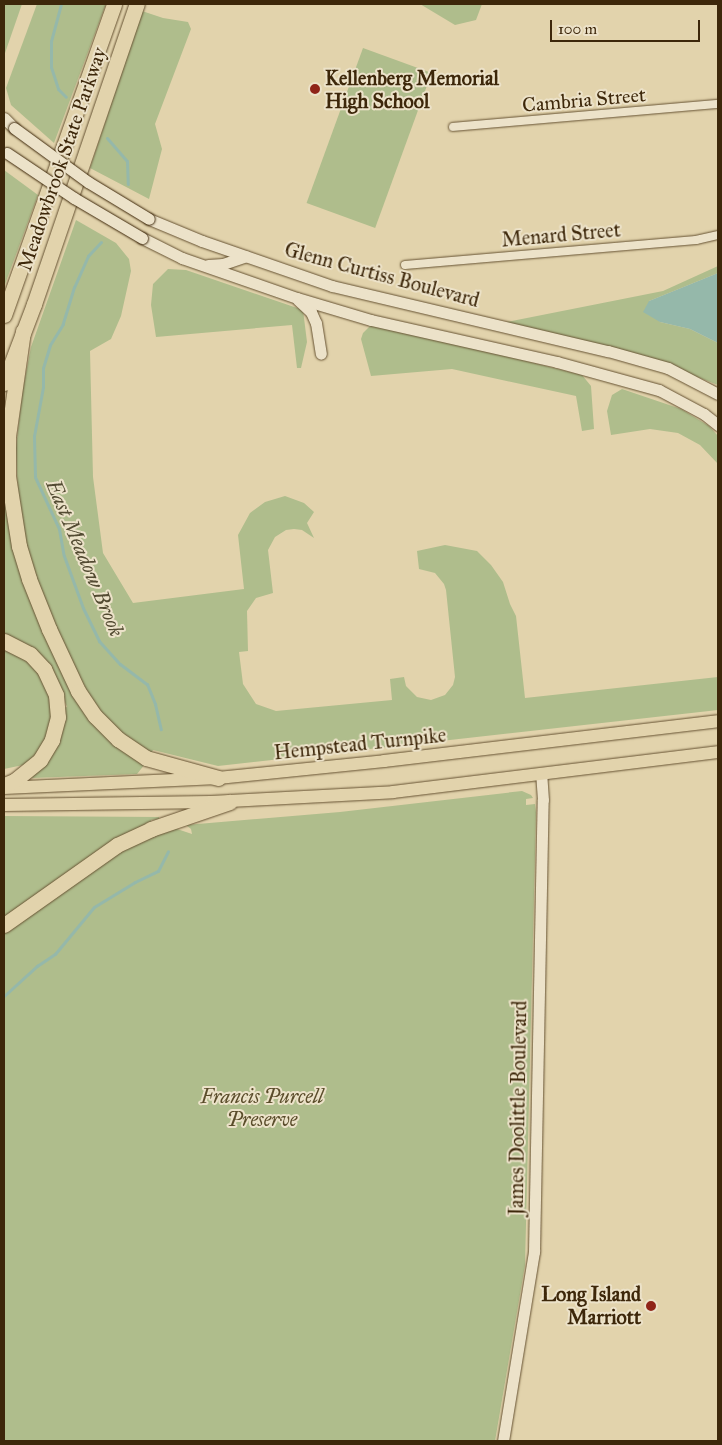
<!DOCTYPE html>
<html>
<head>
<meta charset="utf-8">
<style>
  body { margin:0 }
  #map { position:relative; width:722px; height:1445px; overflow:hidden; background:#e2d3ac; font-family:"IM FELL Great Primer",serif }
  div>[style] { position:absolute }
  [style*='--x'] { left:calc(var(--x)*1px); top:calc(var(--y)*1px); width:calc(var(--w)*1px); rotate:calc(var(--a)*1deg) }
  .green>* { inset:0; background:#afbd8c; transform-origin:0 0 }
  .water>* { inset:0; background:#95b8aa }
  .stream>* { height:3px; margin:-1.5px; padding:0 1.5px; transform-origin:1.5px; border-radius:1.5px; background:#95b8aa }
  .roads { filter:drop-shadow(0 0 1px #665232) drop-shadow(0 0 1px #665232) }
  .street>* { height:8px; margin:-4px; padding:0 4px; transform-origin:4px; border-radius:4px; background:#ece2c9 }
  .secondary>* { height:11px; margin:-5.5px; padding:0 5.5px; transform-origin:5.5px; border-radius:5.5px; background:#ece2c9 }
  .primary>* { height:12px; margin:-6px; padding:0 6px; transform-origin:6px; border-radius:6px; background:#e2d3ac }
  .highway>* { height:15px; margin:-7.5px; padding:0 7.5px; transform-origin:7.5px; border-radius:7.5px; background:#e2d3ac }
  .bridges { filter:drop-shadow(0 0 1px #3d270a) drop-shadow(0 0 1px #3d270a) }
  .secondary-bridge>* { height:11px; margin:-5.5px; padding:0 5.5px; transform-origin:5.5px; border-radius:5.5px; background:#ece2c9 }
  .dots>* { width:14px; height:14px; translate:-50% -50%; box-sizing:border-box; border:2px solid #ece2c9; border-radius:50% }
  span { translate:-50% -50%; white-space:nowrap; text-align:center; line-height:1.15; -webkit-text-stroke:4px #ece2c9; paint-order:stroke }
  .poi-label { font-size:20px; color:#3d270a; font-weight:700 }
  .left { translate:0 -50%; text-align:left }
  .right { translate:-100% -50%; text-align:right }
  .street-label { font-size:20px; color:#3d270a }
  .park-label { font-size:20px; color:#5a4c2a; font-style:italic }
  .water-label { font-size:21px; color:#534b32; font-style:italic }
  .frame { position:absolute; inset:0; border:5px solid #3d270a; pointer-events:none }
  .scale { position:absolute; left:550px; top:20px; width:150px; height:22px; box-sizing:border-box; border:2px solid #3d270a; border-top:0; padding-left:6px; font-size:15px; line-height:18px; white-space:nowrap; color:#3d270a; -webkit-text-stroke:4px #ece2c9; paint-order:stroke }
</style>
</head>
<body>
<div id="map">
  <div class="green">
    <div style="clip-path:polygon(4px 4px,22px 4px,4px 56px)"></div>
    <div style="clip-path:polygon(37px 4px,106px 4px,54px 143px,11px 105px,6px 88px)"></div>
    <div style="clip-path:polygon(420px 4px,482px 4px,476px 20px,455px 25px)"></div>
    <div style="clip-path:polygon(142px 11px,163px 18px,188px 22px,191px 29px,155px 124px,162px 149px,149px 199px,90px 168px)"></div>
    <div style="left:363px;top:48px;width:73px;height:165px;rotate:20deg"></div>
    <div style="clip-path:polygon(4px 170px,38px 195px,4px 287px)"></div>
    <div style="clip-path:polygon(76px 220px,116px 243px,129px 259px,131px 271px,121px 316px,111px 339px,90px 351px,93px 477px,103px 553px,133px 603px,244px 589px,238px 535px,250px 513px,265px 502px,285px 496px,304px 503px,314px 512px,307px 523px,314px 538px,302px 530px,294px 529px,286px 530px,275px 537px,268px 550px,273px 593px,256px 598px,247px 611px,248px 651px,239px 652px,243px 684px,256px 704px,276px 711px,392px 700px,390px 679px,404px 677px,406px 686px,417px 697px,431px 700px,445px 695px,453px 685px,455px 677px,446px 590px,444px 584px,435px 573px,419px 569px,417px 551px,445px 545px,477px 551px,491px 565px,503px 582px,510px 604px,516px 616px,525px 698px,718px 677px,718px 710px,218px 766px,153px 750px,150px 755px,108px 725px,65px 657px,26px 553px,18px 499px,16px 448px,22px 393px,31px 347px)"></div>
    <div style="clip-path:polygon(718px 266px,718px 273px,649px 301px,660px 322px,690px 329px,718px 343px,718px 385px,679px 370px,496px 324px,663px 291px)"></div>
    <div style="clip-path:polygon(168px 269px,186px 270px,303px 310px,307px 342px,301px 368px,297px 368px,292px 325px,156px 337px,151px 305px,153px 284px)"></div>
    <div style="clip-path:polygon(373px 323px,582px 375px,591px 386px,594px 429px,582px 431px,576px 396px,452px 369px,371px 376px,361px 339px,363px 333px)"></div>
    <div style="clip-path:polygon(622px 389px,681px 409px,709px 426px,718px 436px,718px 464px,700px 445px,678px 433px,650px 429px,611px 435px,607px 411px,612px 395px)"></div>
    <div style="clip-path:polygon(4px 476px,63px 675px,145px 764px,137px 774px,32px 778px,63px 708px,67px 707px,56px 679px,4px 639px)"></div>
    <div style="clip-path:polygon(4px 648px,32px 663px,49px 686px,54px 714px,44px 746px,26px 767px,23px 765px,4px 769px)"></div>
    <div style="clip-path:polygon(522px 791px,531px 795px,533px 798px,526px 799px,526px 805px,535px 804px,536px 812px,525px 1265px,495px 1441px,4px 1441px,4px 932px,117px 851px,174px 828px,192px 834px,191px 829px,186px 825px,340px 812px)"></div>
    <div style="clip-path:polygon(4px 816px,159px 817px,159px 819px,151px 820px,150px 827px,4px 921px)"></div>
  </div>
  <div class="water">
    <div style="clip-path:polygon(718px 273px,718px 343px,690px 329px,660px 322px,643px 312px,649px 301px)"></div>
  </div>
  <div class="stream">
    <div style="--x:61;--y:4;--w:38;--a:105"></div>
    <div style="--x:51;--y:41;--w:26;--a:90"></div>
    <div style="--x:51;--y:67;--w:23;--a:72"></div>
    <div style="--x:58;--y:89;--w:11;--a:45"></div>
    <div style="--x:107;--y:138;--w:30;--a:49"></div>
    <div style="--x:127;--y:161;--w:23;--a:88"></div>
    <div style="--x:101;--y:242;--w:19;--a:133"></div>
    <div style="--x:88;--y:256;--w:34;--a:114"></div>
    <div style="--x:74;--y:287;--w:39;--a:107"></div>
    <div style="--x:63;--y:324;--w:25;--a:122"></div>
    <div style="--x:50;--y:345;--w:24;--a:107"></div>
    <div style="--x:43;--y:368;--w:19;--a:90"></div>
    <div style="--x:43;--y:387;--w:50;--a:100.4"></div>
    <div style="--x:34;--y:436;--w:41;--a:88.6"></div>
    <div style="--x:35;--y:477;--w:57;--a:65.2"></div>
    <div style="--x:59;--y:529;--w:27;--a:80"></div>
    <div style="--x:64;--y:556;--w:55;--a:69.9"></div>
    <div style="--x:83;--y:608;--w:37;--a:64"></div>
    <div style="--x:99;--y:641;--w:31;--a:48"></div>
    <div style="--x:120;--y:664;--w:34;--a:37"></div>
    <div style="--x:147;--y:684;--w:22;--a:68"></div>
    <div style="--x:155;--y:704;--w:26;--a:77"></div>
    <div style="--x:4;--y:996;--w:45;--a:-42.3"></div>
    <div style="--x:37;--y:966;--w:22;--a:-34"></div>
    <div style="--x:55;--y:954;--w:61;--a:-50.3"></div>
    <div style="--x:94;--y:907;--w:48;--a:-31.4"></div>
    <div style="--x:135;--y:882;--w:25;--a:-26"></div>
    <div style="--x:158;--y:871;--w:22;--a:-63"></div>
  </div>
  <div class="roads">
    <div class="street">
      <div style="--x:453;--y:127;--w:266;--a:-5"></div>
      <div style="--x:405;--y:265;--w:292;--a:-4.9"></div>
      <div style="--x:696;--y:240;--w:23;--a:-13"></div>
    </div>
    <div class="secondary">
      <div style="--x:4;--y:118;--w:14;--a:45"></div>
      <div style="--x:149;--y:219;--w:57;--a:22.5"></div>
      <div style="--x:202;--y:241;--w:138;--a:19.1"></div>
      <div style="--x:332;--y:286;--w:284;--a:13.3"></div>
      <div style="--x:608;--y:351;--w:62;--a:15.8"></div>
      <div style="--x:668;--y:368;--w:56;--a:27.5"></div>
      <div style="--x:142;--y:238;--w:45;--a:26.6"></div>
      <div style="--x:182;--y:258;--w:122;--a:19.2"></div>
      <div style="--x:297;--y:298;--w:77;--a:16.6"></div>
      <div style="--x:371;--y:320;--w:191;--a:12.7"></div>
      <div style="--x:557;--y:362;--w:106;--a:15.4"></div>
      <div style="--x:659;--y:390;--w:51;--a:28.1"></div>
      <div style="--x:704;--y:414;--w:18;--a:38"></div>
      <div style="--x:208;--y:265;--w:15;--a:-4"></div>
      <div style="--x:223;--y:264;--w:24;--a:-19"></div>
      <div style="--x:298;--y:300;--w:18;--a:43"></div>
      <div style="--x:311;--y:312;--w:12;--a:66"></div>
      <div style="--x:316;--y:323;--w:31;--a:81"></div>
      <div style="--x:503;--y:1441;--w:192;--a:-80.7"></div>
      <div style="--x:534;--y:1252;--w:452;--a:-88.9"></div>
      <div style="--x:543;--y:800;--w:27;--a:-94"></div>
    </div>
    <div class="primary">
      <div style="--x:4;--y:788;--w:214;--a:-2.7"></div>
      <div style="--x:218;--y:778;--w:167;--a:-5.8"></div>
      <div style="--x:384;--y:761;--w:336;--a:-6.8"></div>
      <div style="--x:4;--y:805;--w:207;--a:-0.8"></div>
      <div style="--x:211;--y:802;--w:182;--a:-3.1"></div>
      <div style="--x:393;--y:792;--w:327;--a:-7"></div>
    </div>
    <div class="highway">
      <div style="--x:4;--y:315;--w:330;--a:-70.5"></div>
      <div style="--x:23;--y:331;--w:106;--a:98.1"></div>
      <div style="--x:8;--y:436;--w:40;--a:90"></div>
      <div style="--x:8;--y:476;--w:71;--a:81.1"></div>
      <div style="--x:19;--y:546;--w:34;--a:73"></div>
      <div style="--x:29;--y:579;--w:54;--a:68.2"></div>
      <div style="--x:49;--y:629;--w:68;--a:64.9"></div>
      <div style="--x:78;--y:691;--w:30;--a:56"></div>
      <div style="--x:95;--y:716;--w:33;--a:45"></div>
      <div style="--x:118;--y:739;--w:34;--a:34"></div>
      <div style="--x:146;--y:758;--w:75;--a:15.5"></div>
      <div style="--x:4;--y:383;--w:85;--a:-69.2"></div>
      <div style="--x:34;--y:304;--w:317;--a:-71.1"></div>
      <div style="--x:4;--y:641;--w:29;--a:27"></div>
      <div style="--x:30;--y:654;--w:21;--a:47"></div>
      <div style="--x:44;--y:669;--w:29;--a:65"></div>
      <div style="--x:56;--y:695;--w:22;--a:85"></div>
      <div style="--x:58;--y:717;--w:24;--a:105"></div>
      <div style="--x:52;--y:740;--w:23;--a:121"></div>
      <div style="--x:40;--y:760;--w:33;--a:141"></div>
      <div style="--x:14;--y:781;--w:11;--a:158"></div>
      <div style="--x:4;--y:925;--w:138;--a:-35.3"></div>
      <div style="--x:117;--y:845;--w:38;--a:-25"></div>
      <div style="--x:151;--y:829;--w:83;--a:-18.9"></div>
    </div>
  </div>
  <div class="bridges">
    <div class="secondary-bridge">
      <div style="--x:14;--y:128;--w:92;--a:36.1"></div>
      <div style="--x:88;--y:182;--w:71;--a:31.2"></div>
      <div style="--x:7;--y:153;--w:81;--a:33.9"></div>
      <div style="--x:74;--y:198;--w:79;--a:30.5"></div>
    </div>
  </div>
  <div class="dots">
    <div style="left:315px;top:89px;background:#8f2418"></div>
    <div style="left:651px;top:1306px;background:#8f2418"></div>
  </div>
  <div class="poi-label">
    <span class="left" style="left:325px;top:90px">Kellenberg Memorial<br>High School</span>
    <span class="right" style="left:641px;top:1306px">Long Island<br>Marriott</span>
  </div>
  <div class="street-label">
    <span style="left:584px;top:100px;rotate:-5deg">Cambria Street</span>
    <span style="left:62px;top:159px;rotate:-71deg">Meadowbrook State Parkway</span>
    <span style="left:561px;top:235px;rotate:-5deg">Menard Street</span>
    <span style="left:382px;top:275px;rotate:15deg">Glenn Curtiss Boulevard</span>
    <span style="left:360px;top:744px;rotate:-6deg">Hempstead Turnpike</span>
    <span style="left:518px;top:1108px;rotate:-89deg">James Doolittle Boulevard</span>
  </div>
  <div class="park-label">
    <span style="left:262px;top:1108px">Francis Purcell<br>Preserve</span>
  </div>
  <div class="water-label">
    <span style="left:85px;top:558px;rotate:67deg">East Meadow Brook</span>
  </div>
  <div class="frame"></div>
  <div class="scale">100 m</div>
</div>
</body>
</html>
